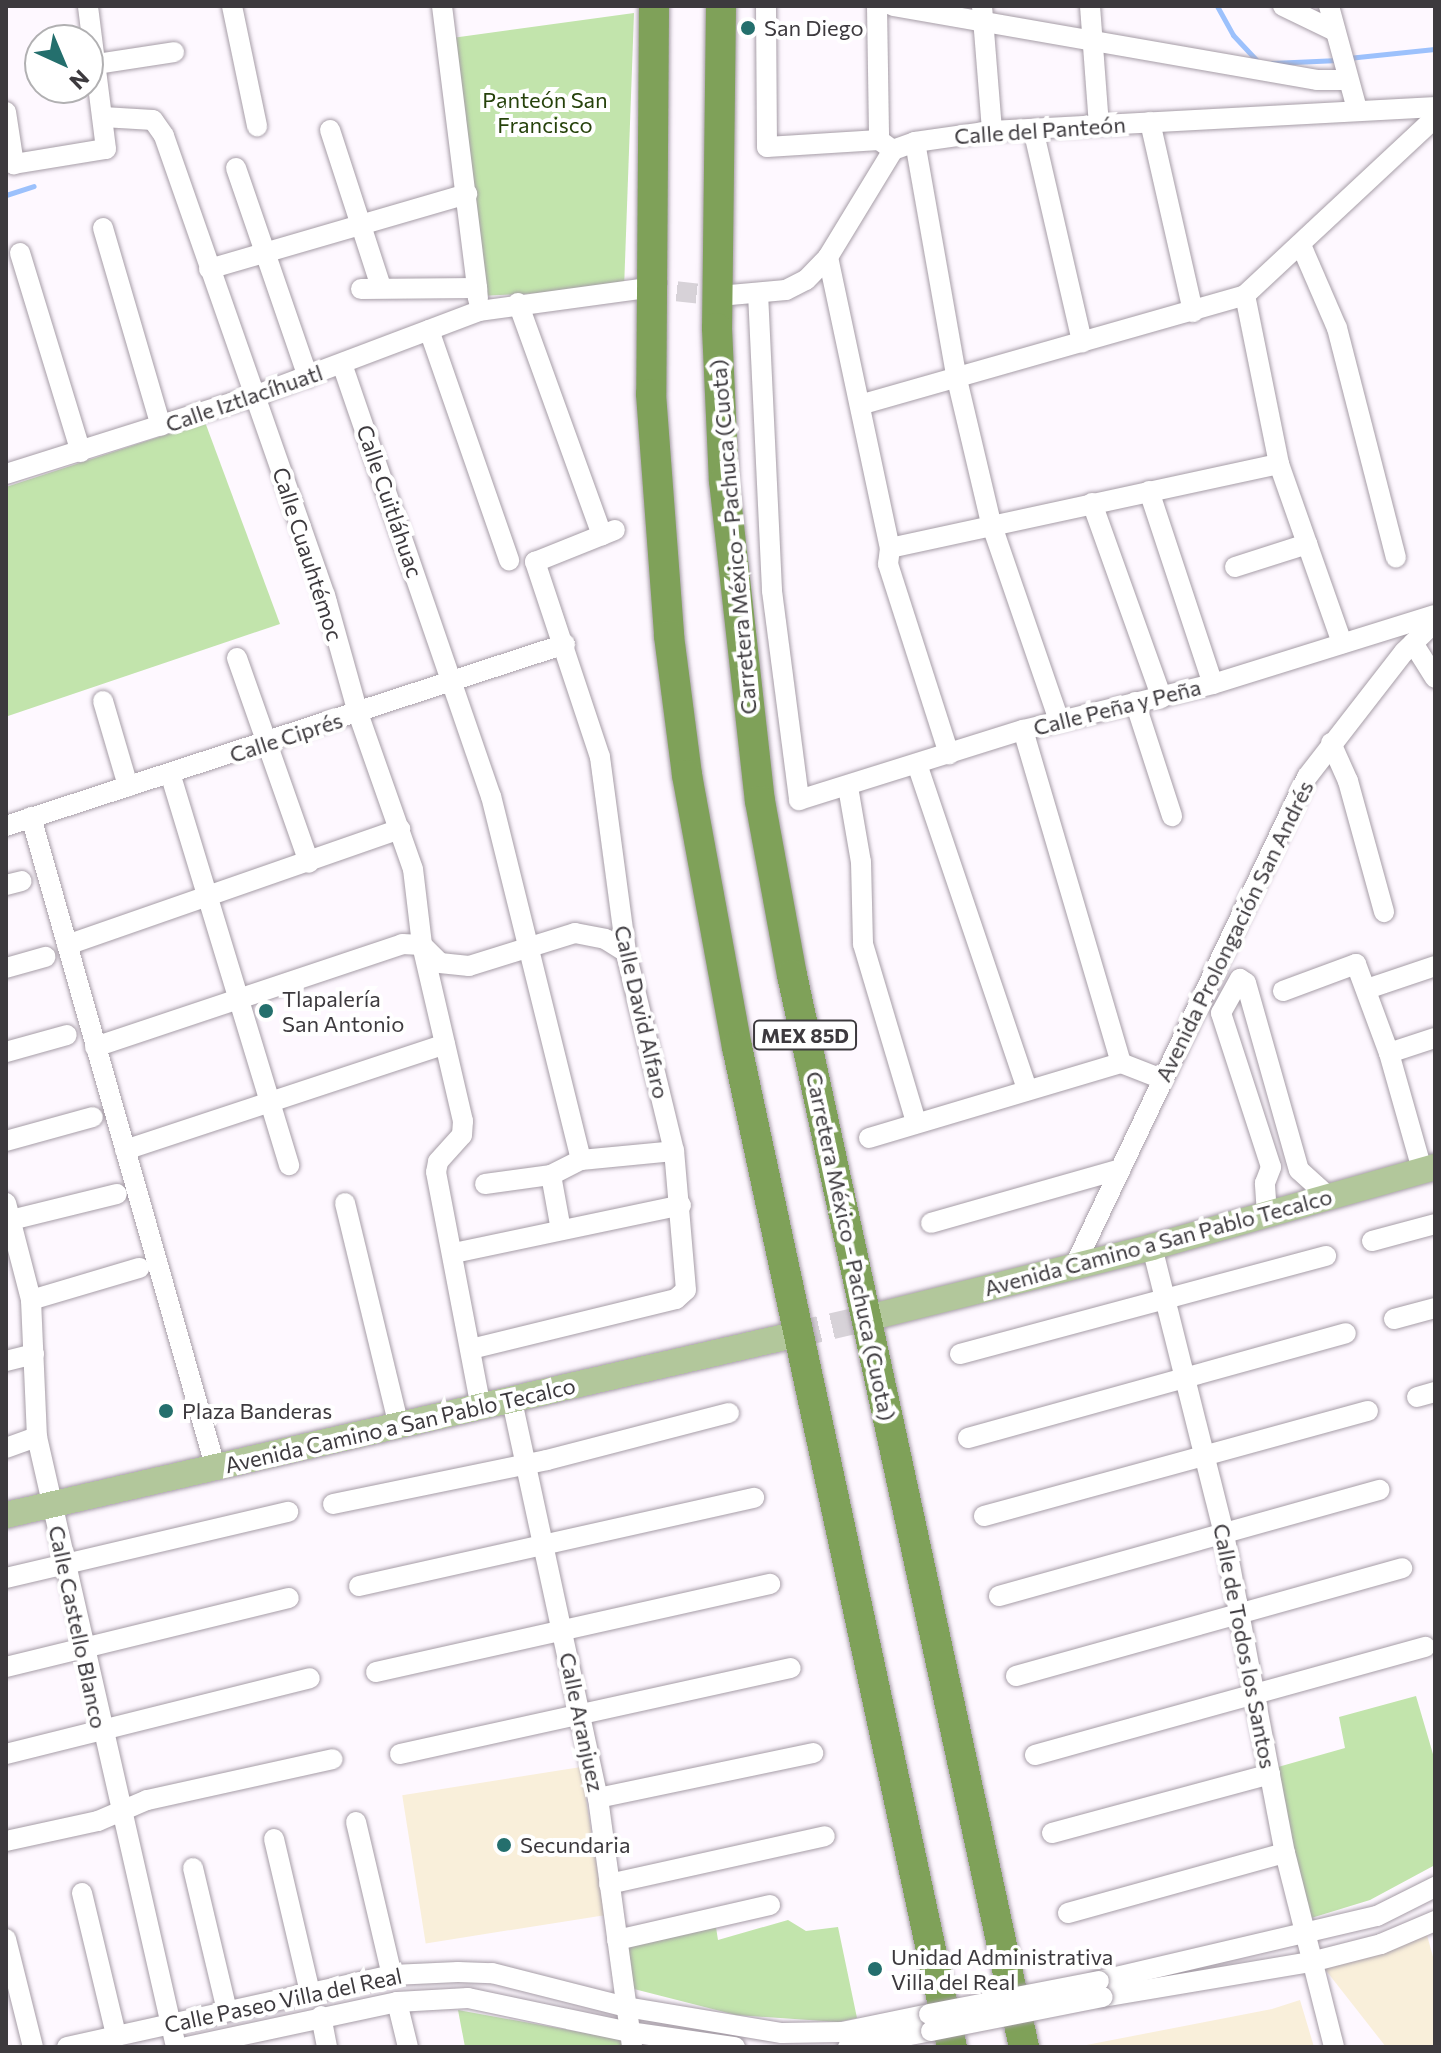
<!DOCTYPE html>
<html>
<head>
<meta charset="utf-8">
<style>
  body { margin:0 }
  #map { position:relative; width:1441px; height:2053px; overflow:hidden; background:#fef8ff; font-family:Commissioner,sans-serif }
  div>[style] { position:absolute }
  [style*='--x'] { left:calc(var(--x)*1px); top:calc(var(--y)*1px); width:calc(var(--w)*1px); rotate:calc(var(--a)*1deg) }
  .education>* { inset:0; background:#f9efda; transform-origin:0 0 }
  .green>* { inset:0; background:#c2e4ac }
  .stream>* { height:5px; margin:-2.5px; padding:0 2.5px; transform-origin:2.5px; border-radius:2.5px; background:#9cc1fc }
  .minor-tunnel>* { height:20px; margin-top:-10px; transform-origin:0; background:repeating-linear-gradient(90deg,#d7d2d8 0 20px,transparent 0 30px) }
  .major-tunnel>* { height:26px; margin-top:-13px; transform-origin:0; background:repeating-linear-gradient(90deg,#d7d2d8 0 26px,transparent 0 39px) }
  .roads { filter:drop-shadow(0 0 2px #a69da7) drop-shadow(0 0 2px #a69da7) }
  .minor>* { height:20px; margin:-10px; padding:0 10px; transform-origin:10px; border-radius:10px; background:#fff }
  .major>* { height:26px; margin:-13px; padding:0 13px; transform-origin:13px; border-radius:13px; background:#b2c79b }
  .highway>* { height:30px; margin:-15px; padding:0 15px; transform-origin:15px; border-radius:15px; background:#7fa159 }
  .bridges { filter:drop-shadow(0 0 2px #a69da7) drop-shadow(0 0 2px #a69da7) }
  .minor-bridge>* { height:20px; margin:-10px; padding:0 10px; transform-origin:10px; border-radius:10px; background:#fff }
  .dots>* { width:22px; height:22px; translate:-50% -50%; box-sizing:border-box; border:4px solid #fff; border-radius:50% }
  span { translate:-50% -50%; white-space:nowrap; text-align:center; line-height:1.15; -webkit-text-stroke:8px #fff; paint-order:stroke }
  .shield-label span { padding:2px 6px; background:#fff; border:2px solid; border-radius:6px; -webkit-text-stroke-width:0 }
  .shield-label { font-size:20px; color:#3d3a3e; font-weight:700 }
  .poi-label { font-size:22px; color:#3d3a3e }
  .left { translate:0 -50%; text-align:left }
  .park-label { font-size:22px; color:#26420b }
  .street-label { font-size:22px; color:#3d3a3e }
  .frame { position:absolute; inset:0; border:8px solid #3d3a3e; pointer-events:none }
  .north { position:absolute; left:24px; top:24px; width:80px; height:80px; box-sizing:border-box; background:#fff; border:2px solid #b1b0b2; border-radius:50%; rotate:136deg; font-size:22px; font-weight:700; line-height:32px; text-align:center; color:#3d3a3e }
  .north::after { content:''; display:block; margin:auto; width:28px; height:36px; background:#246f6d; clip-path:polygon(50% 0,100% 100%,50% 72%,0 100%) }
</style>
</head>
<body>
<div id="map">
  <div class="education">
    <div style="left:581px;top:1767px;width:150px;height:181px;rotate:81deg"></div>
    <div style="clip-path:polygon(1425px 1928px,1435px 1964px,1435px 2047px,1386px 2047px,1317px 1959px)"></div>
    <div style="clip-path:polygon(1300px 2000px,1314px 2047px,1076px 2047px,1272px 2009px)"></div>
  </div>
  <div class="green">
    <div style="clip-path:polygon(634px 13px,624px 289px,480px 296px,452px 38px)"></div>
    <div style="clip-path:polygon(205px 422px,280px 624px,8px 716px,6px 487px)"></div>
    <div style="clip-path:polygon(1416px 1696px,1435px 1761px,1435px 1865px,1370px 1900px,1308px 1919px,1278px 1767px,1345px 1748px,1339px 1717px)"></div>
    <div style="clip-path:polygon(788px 1920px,806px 1931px,838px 1927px,857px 2018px,838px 2022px,736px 2015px,634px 1989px,623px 1937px,715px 1921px,718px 1940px)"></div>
    <div style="clip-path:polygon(458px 2010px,624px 2040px,624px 2047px,465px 2047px)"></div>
  </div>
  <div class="stream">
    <div style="--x:1217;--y:6;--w:33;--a:61"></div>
    <div style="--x:1233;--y:35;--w:38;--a:47"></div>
    <div style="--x:1348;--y:58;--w:87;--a:-5.9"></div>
    <div style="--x:1272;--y:63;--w:66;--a:-2.6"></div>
    <div style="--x:6;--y:195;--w:29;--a:-18"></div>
  </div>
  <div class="minor-tunnel">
    <div style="--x:647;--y:288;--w:72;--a:6.3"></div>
  </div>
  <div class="major-tunnel">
    <div style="--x:794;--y:1335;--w:88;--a:-13.1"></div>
  </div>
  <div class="roads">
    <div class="minor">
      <div style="--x:232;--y:6;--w:123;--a:78.2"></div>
      <div style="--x:442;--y:6;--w:284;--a:82.9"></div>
      <div style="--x:766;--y:6;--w:141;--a:89.6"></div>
      <div style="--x:767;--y:147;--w:112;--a:-3.6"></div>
      <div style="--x:879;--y:140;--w:17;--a:36"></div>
      <div style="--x:877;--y:6;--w:134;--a:89.1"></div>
      <div style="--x:893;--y:6;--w:430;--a:9.9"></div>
      <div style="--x:1317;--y:80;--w:31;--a:0"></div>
      <div style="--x:982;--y:6;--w:125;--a:85.4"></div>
      <div style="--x:1090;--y:6;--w:119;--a:85.7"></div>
      <div style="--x:1283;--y:6;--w:58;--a:25.7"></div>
      <div style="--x:1329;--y:6;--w:107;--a:74.8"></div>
      <div style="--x:96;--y:64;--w:79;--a:-8.7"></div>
      <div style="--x:6;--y:112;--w:53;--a:81.3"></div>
      <div style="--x:14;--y:164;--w:93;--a:-9.3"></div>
      <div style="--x:106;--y:149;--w:144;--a:-97.2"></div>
      <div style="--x:103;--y:117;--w:50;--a:3.4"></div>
      <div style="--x:153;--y:120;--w:19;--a:55"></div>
      <div style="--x:164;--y:136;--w:486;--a:70.7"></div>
      <div style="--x:325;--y:595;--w:123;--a:74.4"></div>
      <div style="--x:358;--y:713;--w:165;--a:70.6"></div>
      <div style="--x:413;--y:869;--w:77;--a:83.2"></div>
      <div style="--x:422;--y:945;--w:181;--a:76.9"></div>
      <div style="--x:463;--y:1121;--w:14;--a:94"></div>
      <div style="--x:462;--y:1135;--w:36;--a:132"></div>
      <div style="--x:438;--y:1162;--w:10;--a:101"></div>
      <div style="--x:436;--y:1172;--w:239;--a:79.2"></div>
      <div style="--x:1150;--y:122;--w:195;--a:77.2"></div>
      <div style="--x:1033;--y:129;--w:219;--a:77"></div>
      <div style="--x:330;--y:130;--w:165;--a:72"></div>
      <div style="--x:915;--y:142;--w:237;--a:80"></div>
      <div style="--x:956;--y:375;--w:152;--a:76.7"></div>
      <div style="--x:991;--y:523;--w:209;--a:71"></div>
      <div style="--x:236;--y:168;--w:221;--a:71"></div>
      <div style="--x:103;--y:228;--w:206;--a:73.7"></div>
      <div style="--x:1301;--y:245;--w:90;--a:66.6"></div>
      <div style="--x:1337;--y:328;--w:237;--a:75.6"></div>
      <div style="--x:20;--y:253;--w:208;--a:73"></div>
      <div style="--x:828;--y:257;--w:298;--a:78"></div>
      <div style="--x:890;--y:548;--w:16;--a:97"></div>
      <div style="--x:888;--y:564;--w:200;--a:72.2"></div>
      <div style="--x:209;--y:269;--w:269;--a:-16.2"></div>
      <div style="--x:361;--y:289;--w:116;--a:-0.5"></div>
      <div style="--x:477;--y:288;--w:11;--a:85"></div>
      <div style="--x:758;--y:293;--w:298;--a:87.3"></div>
      <div style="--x:772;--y:591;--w:211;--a:82.6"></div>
      <div style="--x:799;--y:800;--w:235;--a:-17.4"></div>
      <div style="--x:1023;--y:730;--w:195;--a:-13.6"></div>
      <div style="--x:1213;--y:684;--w:232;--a:-17.3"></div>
      <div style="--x:1245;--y:295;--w:172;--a:78.6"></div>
      <div style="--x:1279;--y:464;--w:190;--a:70.6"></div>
      <div style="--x:719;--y:296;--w:67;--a:-5.1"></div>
      <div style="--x:786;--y:290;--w:22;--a:-27"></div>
      <div style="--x:806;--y:280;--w:32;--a:-46"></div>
      <div style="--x:828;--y:257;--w:125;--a:-58.7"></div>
      <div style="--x:893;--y:150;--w:23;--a:-20"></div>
      <div style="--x:915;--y:142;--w:78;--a:-8.1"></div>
      <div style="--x:992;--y:131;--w:444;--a:-3.1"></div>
      <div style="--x:518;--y:303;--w:247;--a:70.1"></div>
      <div style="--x:429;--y:330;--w:244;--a:70.8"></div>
      <div style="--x:342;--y:364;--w:457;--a:71"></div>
      <div style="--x:491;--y:796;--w:375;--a:76.1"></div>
      <div style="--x:860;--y:405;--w:400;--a:-15.9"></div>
      <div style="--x:1245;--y:295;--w:260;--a:-43"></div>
      <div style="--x:6;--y:474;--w:260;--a:-17.5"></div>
      <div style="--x:254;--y:396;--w:241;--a:-20.7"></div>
      <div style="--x:479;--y:311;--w:170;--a:-7.8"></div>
      <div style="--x:1149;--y:491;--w:203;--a:71.7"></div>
      <div style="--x:1092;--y:503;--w:207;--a:70.3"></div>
      <div style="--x:890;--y:548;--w:398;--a:-12.2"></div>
      <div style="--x:1235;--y:567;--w:76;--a:-17.7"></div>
      <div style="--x:1413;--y:643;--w:41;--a:57.8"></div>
      <div style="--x:237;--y:658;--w:217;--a:70.6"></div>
      <div style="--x:103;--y:701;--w:89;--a:73.6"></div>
      <div style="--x:1135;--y:702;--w:120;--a:72"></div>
      <div style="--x:1023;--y:730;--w:347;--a:73.6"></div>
      <div style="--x:1331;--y:743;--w:42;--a:65.9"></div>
      <div style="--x:1348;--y:781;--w:136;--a:74.6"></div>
      <div style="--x:917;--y:764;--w:343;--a:71.3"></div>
      <div style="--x:170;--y:773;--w:410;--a:73.1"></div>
      <div style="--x:848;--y:787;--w:76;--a:80.2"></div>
      <div style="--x:861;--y:862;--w:82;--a:88.6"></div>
      <div style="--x:863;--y:944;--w:186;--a:73.4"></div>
      <div style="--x:31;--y:817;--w:675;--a:74.17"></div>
      <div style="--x:6;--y:826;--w:588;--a:-18.03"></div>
      <div style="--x:6;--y:885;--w:16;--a:-14"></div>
      <div style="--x:67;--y:945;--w:353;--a:-19.2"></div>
      <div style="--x:6;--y:968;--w:41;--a:-15.8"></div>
      <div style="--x:1367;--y:989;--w:72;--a:-18.7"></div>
      <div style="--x:1283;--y:991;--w:78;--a:-20.3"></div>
      <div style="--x:1356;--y:964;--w:95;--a:69.7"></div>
      <div style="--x:1389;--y:1053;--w:122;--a:74.2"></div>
      <div style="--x:95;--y:1047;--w:324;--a:-18.5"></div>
      <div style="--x:402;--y:944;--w:20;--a:3"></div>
      <div style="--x:422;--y:945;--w:25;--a:45"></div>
      <div style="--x:440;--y:963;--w:29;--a:6"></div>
      <div style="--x:469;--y:966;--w:111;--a:-17.3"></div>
      <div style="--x:575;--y:933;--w:31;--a:11"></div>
      <div style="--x:605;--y:939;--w:25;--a:32"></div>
      <div style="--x:6;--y:1052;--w:63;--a:-15.6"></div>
      <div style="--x:1389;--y:1053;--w:48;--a:-18.1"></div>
      <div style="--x:869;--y:1138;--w:263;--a:-16.6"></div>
      <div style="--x:1121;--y:1063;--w:44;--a:21.3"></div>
      <div style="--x:6;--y:1141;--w:90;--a:-15.4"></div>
      <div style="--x:125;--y:1150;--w:337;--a:-18.3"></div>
      <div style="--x:551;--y:1175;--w:56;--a:79.7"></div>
      <div style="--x:485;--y:1184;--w:67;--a:-7.8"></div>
      <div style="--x:551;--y:1175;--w:34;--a:-27"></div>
      <div style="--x:581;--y:1160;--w:93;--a:-5.5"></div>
      <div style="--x:6;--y:1203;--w:100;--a:75.5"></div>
      <div style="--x:31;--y:1300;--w:137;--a:87.5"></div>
      <div style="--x:37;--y:1437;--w:626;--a:77.16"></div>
      <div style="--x:345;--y:1203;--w:229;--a:76.4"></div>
      <div style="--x:1267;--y:1214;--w:31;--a:-94"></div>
      <div style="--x:1265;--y:1183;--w:17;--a:-69"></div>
      <div style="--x:1271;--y:1167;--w:162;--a:-108"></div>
      <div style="--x:1221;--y:1013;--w:39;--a:-61"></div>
      <div style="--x:1240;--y:979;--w:7;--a:34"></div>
      <div style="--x:1246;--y:983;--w:194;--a:74.2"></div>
      <div style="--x:1299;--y:1170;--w:39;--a:42"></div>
      <div style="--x:11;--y:1220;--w:109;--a:-13.8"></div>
      <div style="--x:931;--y:1223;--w:197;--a:-15.9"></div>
      <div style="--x:1372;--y:1241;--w:65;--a:-15.1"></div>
      <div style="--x:1152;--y:1247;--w:296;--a:75.9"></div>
      <div style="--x:1224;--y:1534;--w:325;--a:79.2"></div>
      <div style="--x:1285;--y:1853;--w:200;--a:75.8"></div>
      <div style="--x:454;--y:1253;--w:232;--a:-11.9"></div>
      <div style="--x:1074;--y:1267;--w:543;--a:-64.57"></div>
      <div style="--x:1307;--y:777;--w:158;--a:-52.2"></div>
      <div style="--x:1404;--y:652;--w:43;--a:-44.1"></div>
      <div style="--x:31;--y:1300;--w:113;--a:-16.5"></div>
      <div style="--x:1394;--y:1319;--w:42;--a:-15"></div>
      <div style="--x:471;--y:1349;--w:211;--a:-13.7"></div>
      <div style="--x:676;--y:1299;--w:13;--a:-42"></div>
      <div style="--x:686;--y:1290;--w:140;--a:-94.9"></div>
      <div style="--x:674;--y:1151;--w:205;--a:-103.6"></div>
      <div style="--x:626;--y:952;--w:197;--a:-97.6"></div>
      <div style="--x:600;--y:757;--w:206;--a:-108.4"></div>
      <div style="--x:535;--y:562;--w:86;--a:-21.8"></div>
      <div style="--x:960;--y:1354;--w:379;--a:-15"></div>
      <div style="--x:6;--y:1361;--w:29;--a:-14"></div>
      <div style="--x:1417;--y:1397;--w:19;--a:-16"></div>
      <div style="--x:512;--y:1401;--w:406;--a:77.8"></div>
      <div style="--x:598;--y:1798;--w:251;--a:82.2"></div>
      <div style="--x:968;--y:1438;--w:392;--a:-15.5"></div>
      <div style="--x:6;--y:1448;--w:33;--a:-20"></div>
      <div style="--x:333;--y:1504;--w:218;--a:-11.6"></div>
      <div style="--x:547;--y:1460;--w:188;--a:-14.5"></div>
      <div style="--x:984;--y:1516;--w:398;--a:-15.3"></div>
      <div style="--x:6;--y:1578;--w:290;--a:-13.2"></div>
      <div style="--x:359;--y:1586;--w:405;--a:-12.6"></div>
      <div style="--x:999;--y:1596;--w:395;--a:-15.6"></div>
      <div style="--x:6;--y:1667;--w:291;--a:-13.7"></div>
      <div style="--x:376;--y:1672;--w:404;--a:-12.6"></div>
      <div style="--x:1016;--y:1676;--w:401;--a:-15.6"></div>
      <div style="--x:6;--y:1754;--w:313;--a:-14"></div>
      <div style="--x:400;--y:1754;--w:400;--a:-12.4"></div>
      <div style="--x:1035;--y:1755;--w:405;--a:-15.5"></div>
      <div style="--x:598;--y:1798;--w:220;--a:-11.8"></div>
      <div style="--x:356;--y:1822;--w:157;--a:76.8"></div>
      <div style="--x:1052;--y:1833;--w:226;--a:-15.1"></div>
      <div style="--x:274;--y:1839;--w:158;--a:76.8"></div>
      <div style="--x:6;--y:1841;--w:94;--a:-12.3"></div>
      <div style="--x:98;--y:1821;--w:53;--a:-23.2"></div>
      <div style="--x:147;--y:1800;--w:190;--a:-12.4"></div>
      <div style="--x:193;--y:1868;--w:147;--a:76.6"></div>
      <div style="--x:609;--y:1884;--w:221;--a:-12.5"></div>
      <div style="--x:82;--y:1893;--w:146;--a:76.5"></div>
      <div style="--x:1068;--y:1913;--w:225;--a:-15.5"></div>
      <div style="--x:6;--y:1939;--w:111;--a:76"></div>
      <div style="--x:617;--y:1940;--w:157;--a:-12.9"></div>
      <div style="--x:1099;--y:1981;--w:285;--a:-13.2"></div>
      <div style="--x:1377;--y:1916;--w:65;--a:-26.6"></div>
      <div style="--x:1103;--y:1997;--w:211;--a:-9.6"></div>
      <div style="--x:1311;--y:1962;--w:72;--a:-14.4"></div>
      <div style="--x:1381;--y:1944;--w:59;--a:-23.1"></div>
      <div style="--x:397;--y:2002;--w:46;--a:76.3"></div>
      <div style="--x:321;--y:2016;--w:32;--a:79"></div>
      <div style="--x:67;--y:2047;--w:333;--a:-12.5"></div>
      <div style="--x:392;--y:1975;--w:66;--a:-2.6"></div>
      <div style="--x:458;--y:1972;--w:34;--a:2"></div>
      <div style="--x:492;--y:1973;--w:138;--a:14.2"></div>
      <div style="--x:626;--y:2007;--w:158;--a:9.5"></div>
      <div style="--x:782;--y:2033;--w:60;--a:-1"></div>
      <div style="--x:842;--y:2032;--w:89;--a:-11.7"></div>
      <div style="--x:187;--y:2047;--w:215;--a:-12.1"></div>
      <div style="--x:397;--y:2002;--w:71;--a:-3.2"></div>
      <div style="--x:468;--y:1998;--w:165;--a:11.9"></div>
      <div style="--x:629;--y:2032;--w:107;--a:8.1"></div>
      <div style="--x:848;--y:2047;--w:85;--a:-10.9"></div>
    </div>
    <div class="major">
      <div style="--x:880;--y:1315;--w:280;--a:-14"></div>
      <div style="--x:1152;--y:1247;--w:294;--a:-15.8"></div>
      <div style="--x:6;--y:1515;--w:808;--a:-12.87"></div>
    </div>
    <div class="highway">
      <div style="--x:654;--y:6;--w:388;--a:90.4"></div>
      <div style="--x:651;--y:394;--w:243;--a:85.7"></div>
      <div style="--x:669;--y:636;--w:140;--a:82.6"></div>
      <div style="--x:687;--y:775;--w:277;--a:79.6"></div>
      <div style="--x:737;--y:1047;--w:1023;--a:77.87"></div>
      <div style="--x:721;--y:6;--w:322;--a:90.7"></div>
      <div style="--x:717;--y:328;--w:153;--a:87.4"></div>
      <div style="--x:724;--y:481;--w:322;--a:83.6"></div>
      <div style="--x:760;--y:801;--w:177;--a:79.6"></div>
      <div style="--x:792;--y:975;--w:1097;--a:77.79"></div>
    </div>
  </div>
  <div class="bridges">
    <div class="minor-bridge">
      <div style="--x:929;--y:2014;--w:173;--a:-11"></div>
      <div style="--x:931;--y:2031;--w:175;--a:-11.2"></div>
    </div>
  </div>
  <div class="dots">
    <div style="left:748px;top:28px;background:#246f6d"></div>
    <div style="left:266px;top:1011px;background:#246f6d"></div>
    <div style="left:166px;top:1411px;background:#246f6d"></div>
    <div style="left:504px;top:1845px;background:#246f6d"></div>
    <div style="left:875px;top:1969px;background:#246f6d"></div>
  </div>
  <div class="shield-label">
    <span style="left:805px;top:1035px">MEX 85D</span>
  </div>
  <div class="poi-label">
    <span class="left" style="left:764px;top:28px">San Diego</span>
    <span class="left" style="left:282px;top:1011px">Tlapalería<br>San Antonio</span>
    <span class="left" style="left:182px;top:1411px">Plaza Banderas</span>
    <span class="left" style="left:520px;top:1845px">Secundaria</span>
    <span class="left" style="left:891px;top:1969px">Unidad Administrativa<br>Villa del Real</span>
  </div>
  <div class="park-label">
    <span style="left:545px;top:112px">Panteón San<br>Francisco</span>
  </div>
  <div class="street-label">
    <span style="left:1040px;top:130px;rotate:-4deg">Calle del Panteón</span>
    <span style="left:244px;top:398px;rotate:-19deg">Calle Iztlacíhuatl</span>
    <span style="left:390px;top:501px;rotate:71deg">Calle Cuitláhuac</span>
    <span style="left:733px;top:537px;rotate:-95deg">Carretera México - Pachuca (Cuota)</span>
    <span style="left:308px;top:554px;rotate:72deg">Calle Cuauhtémoc</span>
    <span style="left:1117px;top:707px;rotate:-14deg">Calle Peña y Peña</span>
    <span style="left:286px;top:737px;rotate:-18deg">Calle Ciprés</span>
    <span style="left:1234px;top:931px;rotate:-64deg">Avenida Prolongación San Andrés</span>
    <span style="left:642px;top:1012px;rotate:77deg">Calle David Alfaro</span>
    <span style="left:1158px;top:1242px;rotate:-15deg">Avenida Camino a San Pablo Tecalco</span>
    <span style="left:851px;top:1246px;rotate:78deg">Carretera México - Pachuca (Cuota)</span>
    <span style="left:400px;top:1425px;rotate:-13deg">Avenida Camino a San Pablo Tecalco</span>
    <span style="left:78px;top:1627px;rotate:78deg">Calle Castello Blanco</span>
    <span style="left:1245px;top:1646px;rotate:79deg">Calle de Todos los Santos</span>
    <span style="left:582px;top:1722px;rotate:78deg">Calle Aranjuez</span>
    <span style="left:283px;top:2000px;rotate:-12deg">Calle Paseo Villa del Real</span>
  </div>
  <div class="frame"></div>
  <div class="north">N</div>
</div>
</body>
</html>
